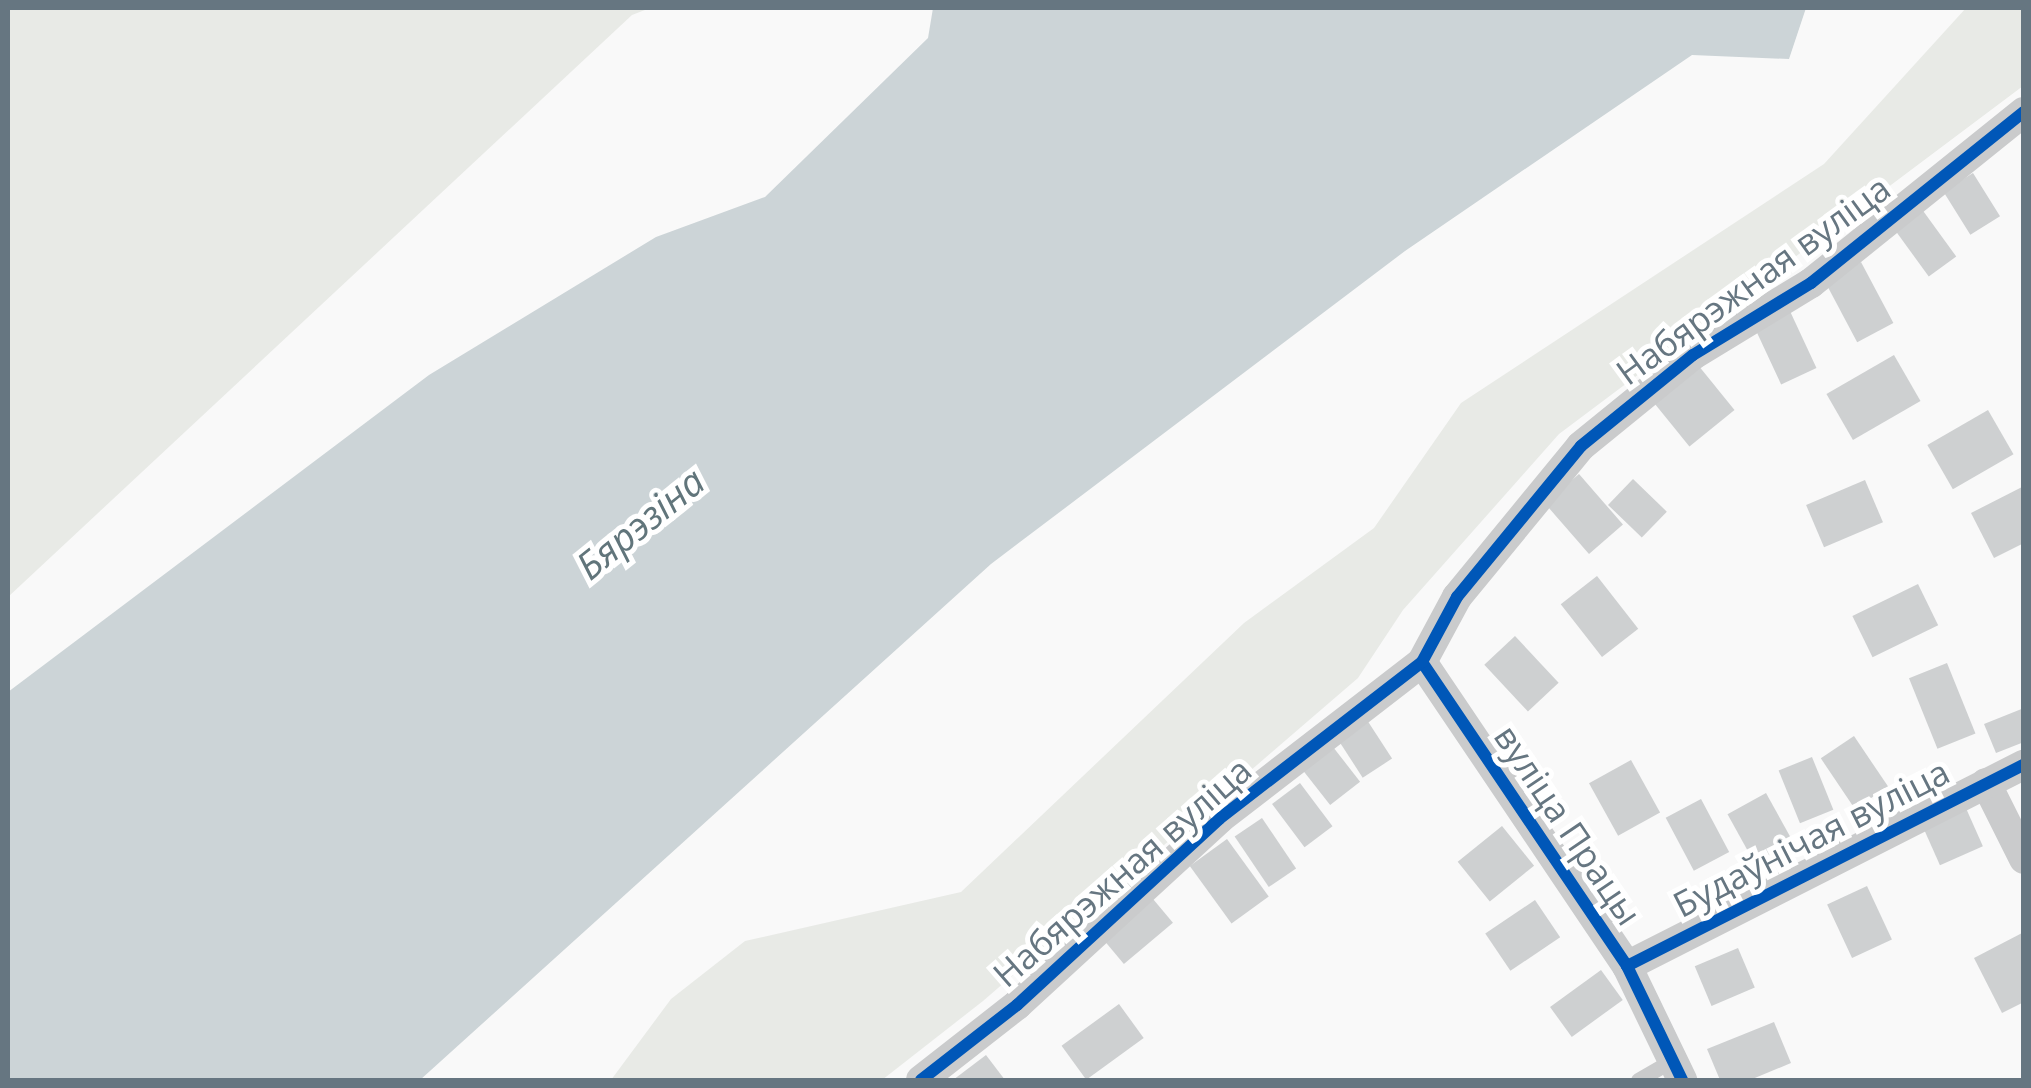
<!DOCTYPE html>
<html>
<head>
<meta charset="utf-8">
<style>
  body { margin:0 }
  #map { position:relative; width:2031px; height:1088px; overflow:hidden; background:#f9f9f9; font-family:"Open Sans",sans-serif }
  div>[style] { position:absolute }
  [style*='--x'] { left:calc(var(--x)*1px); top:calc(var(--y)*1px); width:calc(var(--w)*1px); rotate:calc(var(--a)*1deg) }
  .green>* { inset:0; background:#e8eae6 }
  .water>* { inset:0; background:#ccd4d7 }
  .building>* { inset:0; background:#ced0d1; transform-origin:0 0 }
  .lane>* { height:15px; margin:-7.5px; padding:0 7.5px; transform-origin:7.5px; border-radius:7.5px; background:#cacbcc }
  .street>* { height:30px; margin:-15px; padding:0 15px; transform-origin:15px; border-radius:15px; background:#cacbcc }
  .cycleway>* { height:12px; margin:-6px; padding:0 6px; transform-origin:6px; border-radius:6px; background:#0057b8 }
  span { translate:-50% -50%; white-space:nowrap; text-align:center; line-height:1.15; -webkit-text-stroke:10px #fff; paint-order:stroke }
  .street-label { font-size:35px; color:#667681 }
  .water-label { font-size:38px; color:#61757b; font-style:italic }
  .frame { position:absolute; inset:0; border:10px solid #667681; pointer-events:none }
</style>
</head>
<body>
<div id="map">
  <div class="green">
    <div style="clip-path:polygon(8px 8px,650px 8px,632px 15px,8px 597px)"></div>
    <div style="clip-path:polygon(1966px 8px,2023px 8px,2023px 86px,1559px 434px,1403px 610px,1358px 678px,983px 1001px,882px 1080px,611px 1080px,671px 999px,745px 941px,961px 892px,1244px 623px,1374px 528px,1461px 403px,1824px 164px)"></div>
  </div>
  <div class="water">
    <div style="clip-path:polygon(933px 8px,1806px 8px,1789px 59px,1692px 55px,1405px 251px,991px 564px,420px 1080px,8px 1080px,8px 692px,429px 375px,656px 237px,765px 197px,928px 38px)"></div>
  </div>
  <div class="building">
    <div style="left:1973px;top:173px;width:51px;height:35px;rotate:58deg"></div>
    <div style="left:1921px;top:208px;width:60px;height:34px;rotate:54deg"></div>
    <div style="left:1861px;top:262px;width:69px;height:41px;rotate:62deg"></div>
    <div style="left:1789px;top:309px;width:65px;height:39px;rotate:65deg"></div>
    <div style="left:1894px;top:355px;width:53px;height:78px;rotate:60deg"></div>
    <div style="left:1698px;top:365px;width:58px;height:58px;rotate:51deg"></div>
    <div style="left:1988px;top:410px;width:51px;height:70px;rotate:60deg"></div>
    <div style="left:1579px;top:474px;width:67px;height:45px;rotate:49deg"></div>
    <div style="left:1633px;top:479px;width:47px;height:36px;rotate:44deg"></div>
    <div style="left:1865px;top:480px;width:46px;height:64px;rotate:67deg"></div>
    <div style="clip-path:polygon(2024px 486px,2024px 543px,1994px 558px,1971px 513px)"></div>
    <div style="left:1597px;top:576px;width:67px;height:46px;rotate:52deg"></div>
    <div style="left:1918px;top:584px;width:46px;height:73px;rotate:64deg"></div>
    <div style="left:1515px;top:636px;width:64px;height:42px;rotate:47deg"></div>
    <div style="left:1947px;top:663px;width:76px;height:41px;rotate:68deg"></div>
    <div style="clip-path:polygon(2024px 708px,2024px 742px,1996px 753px,1984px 724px)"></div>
    <div style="left:1367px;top:720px;width:46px;height:35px;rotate:57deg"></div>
    <div style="left:1854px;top:736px;width:61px;height:40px;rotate:56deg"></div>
    <div style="left:1333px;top:747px;width:44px;height:38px;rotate:52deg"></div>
    <div style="left:1812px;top:757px;width:57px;height:36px;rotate:68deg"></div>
    <div style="left:1631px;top:760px;width:60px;height:48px;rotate:61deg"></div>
    <div style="left:1300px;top:783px;width:54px;height:35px;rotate:53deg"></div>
    <div style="left:1766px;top:793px;width:56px;height:44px;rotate:61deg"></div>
    <div style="left:1701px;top:799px;width:60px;height:40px;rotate:62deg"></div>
    <div style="left:1965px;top:806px;width:44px;height:47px;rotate:66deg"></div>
    <div style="left:1262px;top:818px;width:61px;height:33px;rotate:56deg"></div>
    <div style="left:1502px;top:826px;width:51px;height:57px;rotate:51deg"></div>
    <div style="left:1227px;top:839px;width:71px;height:46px;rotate:54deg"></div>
    <div style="left:1867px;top:886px;width:59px;height:44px;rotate:65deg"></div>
    <div style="left:1153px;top:899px;width:31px;height:64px;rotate:50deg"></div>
    <div style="left:1535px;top:900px;width:45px;height:60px;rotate:56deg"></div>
    <div style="clip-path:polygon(2024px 932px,2024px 1002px,2002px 1013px,1974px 958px)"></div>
    <div style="left:1738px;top:948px;width:43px;height:47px;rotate:67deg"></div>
    <div style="left:1601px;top:970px;width:37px;height:63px;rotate:54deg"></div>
    <div style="left:1119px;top:1004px;width:42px;height:71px;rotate:54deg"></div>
    <div style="clip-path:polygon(1774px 1022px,1791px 1063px,1750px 1080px,1720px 1080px,1707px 1049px)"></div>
    <div style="clip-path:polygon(986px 1055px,1005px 1080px,953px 1080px)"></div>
  </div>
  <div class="lane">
    <div style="--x:1638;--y:1080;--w:39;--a:-30"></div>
  </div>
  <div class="street">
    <div style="--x:1422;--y:662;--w:367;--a:56"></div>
    <div style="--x:1627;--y:966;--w:127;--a:64.2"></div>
    <div style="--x:1986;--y:783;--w:85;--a:63.4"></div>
    <div style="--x:1627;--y:966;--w:445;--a:-26.9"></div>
    <div style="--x:921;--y:1080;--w:122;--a:-38"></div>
    <div style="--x:1017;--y:1005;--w:275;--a:-42.6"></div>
    <div style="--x:1219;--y:819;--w:257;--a:-37.7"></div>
    <div style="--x:1422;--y:662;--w:74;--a:-61.7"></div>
    <div style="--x:1457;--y:597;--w:195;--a:-50.6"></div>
    <div style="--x:1581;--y:446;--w:144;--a:-39.1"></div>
    <div style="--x:1693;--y:355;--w:138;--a:-31.4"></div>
    <div style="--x:1811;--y:283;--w:273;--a:-38.8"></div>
  </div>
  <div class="cycleway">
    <div style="--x:1422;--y:662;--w:367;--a:56"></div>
    <div style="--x:1627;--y:966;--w:127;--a:64.2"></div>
    <div style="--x:1627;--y:966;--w:445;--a:-26.9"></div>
    <div style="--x:921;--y:1080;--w:122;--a:-38"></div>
    <div style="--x:1017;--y:1005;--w:275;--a:-42.6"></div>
    <div style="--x:1219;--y:819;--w:257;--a:-37.7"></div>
    <div style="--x:1422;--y:662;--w:74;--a:-61.7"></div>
    <div style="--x:1457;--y:597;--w:195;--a:-50.6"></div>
    <div style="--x:1581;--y:446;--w:144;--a:-39.1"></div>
    <div style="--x:1693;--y:355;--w:138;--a:-31.4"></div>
    <div style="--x:1811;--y:283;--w:273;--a:-38.8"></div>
  </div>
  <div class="street-label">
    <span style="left:1753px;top:280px;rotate:-36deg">Набярэжная вуліца</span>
    <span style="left:1568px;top:825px;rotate:56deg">вуліца Працы</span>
    <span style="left:1811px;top:838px;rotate:-27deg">Будаўнічая вуліца</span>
    <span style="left:1122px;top:872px;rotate:-41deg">Набярэжная вуліца</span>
  </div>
  <div class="water-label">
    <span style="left:640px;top:523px;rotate:-39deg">Бярэзіна</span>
  </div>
  <div class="frame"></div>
</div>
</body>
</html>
